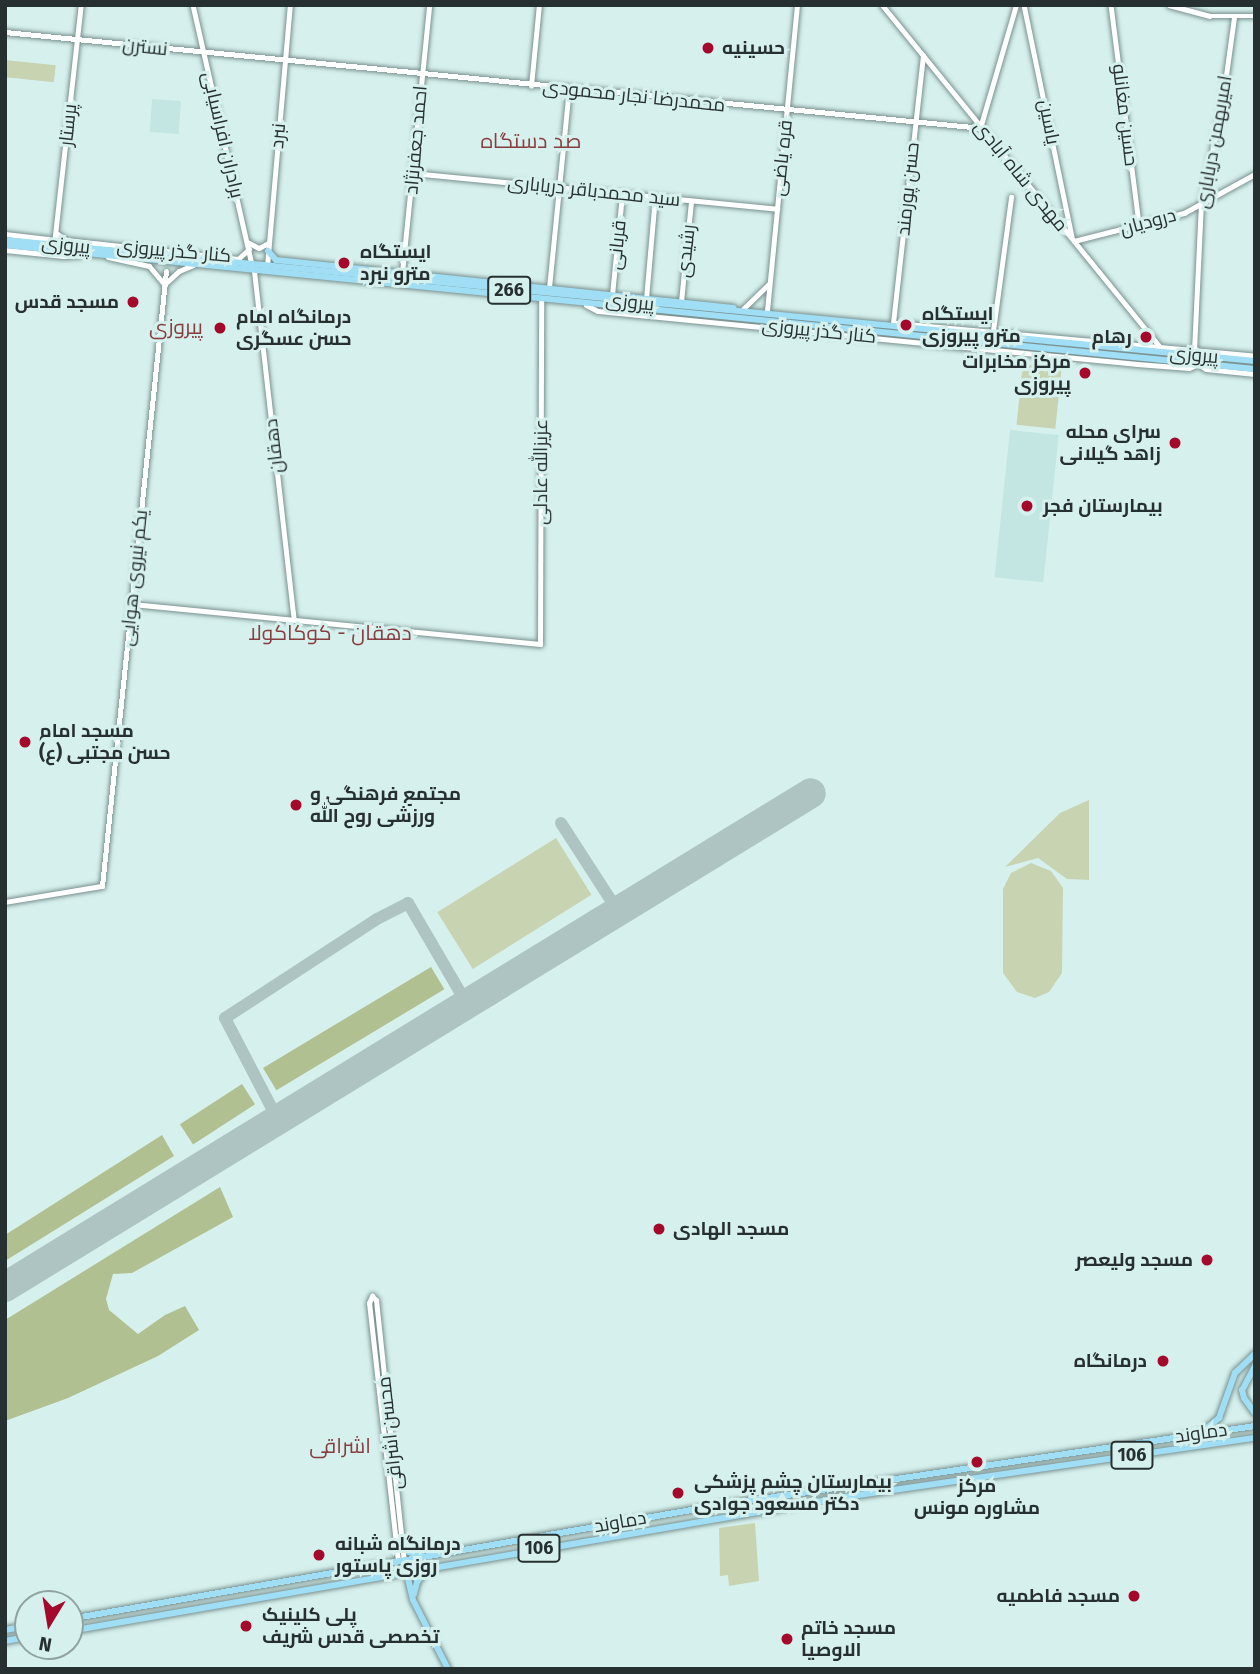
<!DOCTYPE html>
<html>
<head>
<meta charset="utf-8">
<style>
  body { margin:0 }
  #map { position:relative; width:1260px; height:1674px; overflow:hidden; background:#d6f0ed; font-family:"Fira Sans",Cairo,sans-serif }
  div>[style] { position:absolute }
  [style*='--x'] { left:calc(var(--x)*1px); top:calc(var(--y)*1px); width:calc(var(--w)*1px); rotate:calc(var(--a)*1deg) }
  .built>* { inset:0; background:#c3e6e3; transform-origin:0 0 }
  .green>* { inset:0; background:#c8d4b1; transform-origin:0 0 }
  .forest>* { inset:0; background:#b0c090; transform-origin:0 0 }
  .taxiway>* { height:12px; margin:-6px; padding:0 6px; transform-origin:6px; border-radius:6px; background:#aec4c2 }
  .runway>* { height:30px; margin:-15px; padding:0 15px; transform-origin:15px; border-radius:15px; background:#aec4c2 }
  .roads { filter:drop-shadow(0 0 2px #7a918f) drop-shadow(0 0 2px #7a918f) }
  .tertiary>* { height:4.5px; margin:-2.25px; padding:0 2.25px; transform-origin:2.25px; border-radius:2.25px; background:#fff }
  .secondary>* { height:5px; margin:-2.5px; padding:0 2.5px; transform-origin:2.5px; border-radius:2.5px; background:#fff }
  .primary>* { height:6px; margin:-3px; padding:0 3px; transform-origin:3px; border-radius:3px; background:#a0def5 }
  .dots>* { width:19px; height:19px; translate:-50% -50%; box-sizing:border-box; border:4px solid #d6f0ed; border-radius:50% }
  span { translate:-50% -50%; white-space:nowrap; text-align:center; line-height:1.15; -webkit-text-stroke:6px #d6f0ed; paint-order:stroke }
  .shield-label span { padding:2px 5px; background:#d6f0ed; border:2px solid; border-radius:5px; -webkit-text-stroke-width:0 }
  .shield-label { font-size:18px; color:#273030; font-weight:700 }
  .street-label { font-size:19px; color:#273030 }
  .poi-label { font-size:19px; color:#273030; font-weight:700 }
  .left { translate:0 -50%; text-align:left }
  .right { translate:-100% -50%; text-align:right }
  .neighbourhood-label { font-size:21px; color:#873e40 }
  .frame { position:absolute; inset:0; border:7px solid #273030; pointer-events:none }
  .north { position:absolute; left:14px; top:1590px; width:70px; height:70px; box-sizing:border-box; background:#d6f0ed; border:2px solid #90a3a1; border-radius:50%; rotate:191deg; font-size:19px; font-weight:700; line-height:28px; text-align:center; color:#273030 }
  .north::after { content:''; display:block; margin:auto; width:24px; height:32px; background:#a4082a; clip-path:polygon(50% 0,100% 100%,50% 72%,0 100%) }
</style>
</head>
<body>
<div id="map">
  <div class="built">
    <div style="left:152px;top:99px;width:29px;height:33px;rotate:4deg"></div>
    <div style="left:1010px;top:430px;width:49px;height:148px;rotate:6deg"></div>
  </div>
  <div class="green">
    <div style="left:5px;top:60px;width:51px;height:17px;rotate:6deg"></div>
    <div style="left:1023px;top:363px;width:39px;height:62px;rotate:6deg"></div>
    <div style="clip-path:polygon(1089px 800px,1089px 880px,1067px 879px,1038px 858px,1005px 867px,1060px 813px)"></div>
    <div style="left:556px;top:838px;width:67px;height:140px;rotate:58deg"></div>
    <div style="clip-path:polygon(1031px 863px,1051px 871px,1063px 888px,1062px 973px,1049px 992px,1035px 998px,1017px 992px,1003px 973px,1003px 889px,1011px 873px)"></div>
    <div style="clip-path:polygon(755px 1523px,759px 1581px,729px 1586px,728px 1575px,720px 1576px,719px 1528px)"></div>
  </div>
  <div class="forest">
    <div style="left:431px;top:967px;width:26px;height:196px;rotate:59deg"></div>
    <div style="left:242px;top:1084px;width:24px;height:74px;rotate:57deg"></div>
    <div style="clip-path:polygon(162px 1135px,174px 1156px,5px 1261px,5px 1235px)"></div>
    <div style="clip-path:polygon(220px 1187px,233px 1217px,132px 1273px,113px 1274px,106px 1299px,109px 1310px,138px 1334px,165px 1315px,185px 1306px,199px 1330px,158px 1356px,68px 1398px,5px 1421px,5px 1320px)"></div>
  </div>
  <div class="taxiway">
    <div style="--x:561;--y:823;--w:105;--a:57.1"></div>
    <div style="--x:278;--y:1120;--w:115;--a:-117.5"></div>
    <div style="--x:225;--y:1018;--w:181;--a:-33.1"></div>
    <div style="--x:377;--y:919;--w:35;--a:-27"></div>
    <div style="--x:408;--y:903;--w:117;--a:59.7"></div>
  </div>
  <div class="runway">
    <div style="--x:5;--y:1287;--w:945;--a:-31.5"></div>
  </div>
  <div class="roads">
    <div class="tertiary">
      <div style="--x:193;--y:5;--w:266;--a:77.2"></div>
      <div style="--x:1024;--y:5;--w:237;--a:78.3"></div>
      <div style="--x:1111;--y:5;--w:222;--a:82.7"></div>
      <div style="--x:1169;--y:5;--w:42;--a:15"></div>
      <div style="--x:1210;--y:16;--w:45;--a:0"></div>
      <div style="--x:5;--y:32;--w:983;--a:5.61"></div>
      <div style="--x:531;--y:86;--w:81;--a:-84.4"></div>
      <div style="--x:981;--y:125;--w:125;--a:-73.7"></div>
      <div style="--x:412;--y:173;--w:367;--a:5.6"></div>
      <div style="--x:1074;--y:241;--w:114;--a:-14.3"></div>
      <div style="--x:1184;--y:213;--w:81;--a:-28.8"></div>
      <div style="--x:54;--y:244;--w:241;--a:-83.6"></div>
      <div style="--x:402;--y:273;--w:269;--a:-84.2"></div>
      <div style="--x:549;--y:288;--w:200;--a:-84.3"></div>
      <div style="--x:612;--y:295;--w:101;--a:-84.3"></div>
      <div style="--x:646;--y:299;--w:102;--a:-85"></div>
      <div style="--x:681;--y:302;--w:101;--a:-84.3"></div>
      <div style="--x:743;--y:309;--w:36;--a:-44"></div>
      <div style="--x:767;--y:311;--w:307;--a:-84.4"></div>
      <div style="--x:893;--y:323;--w:269;--a:-83.6"></div>
      <div style="--x:993;--y:331;--w:135;--a:-82.3"></div>
      <div style="--x:1194;--y:351;--w:146;--a:-87.3"></div>
      <div style="--x:1201;--y:205;--w:103;--a:-78.3"></div>
      <div style="--x:1222;--y:104;--w:87;--a:-82.1"></div>
    </div>
    <div class="secondary">
      <div style="--x:882;--y:5;--w:441;--a:50.9"></div>
      <div style="--x:56;--y:233;--w:12;--a:35"></div>
      <div style="--x:66;--y:240;--w:173;--a:6.3"></div>
      <div style="--x:238;--y:259;--w:15;--a:-42"></div>
      <div style="--x:5;--y:234;--w:43;--a:6.6"></div>
      <div style="--x:48;--y:239;--w:8;--a:40"></div>
      <div style="--x:247;--y:242;--w:13;--a:27"></div>
      <div style="--x:259;--y:248;--w:10;--a:-29"></div>
      <div style="--x:5;--y:250;--w:59;--a:5.8"></div>
      <div style="--x:64;--y:256;--w:21;--a:-5"></div>
      <div style="--x:108;--y:257;--w:42;--a:12.4"></div>
      <div style="--x:149;--y:266;--w:25;--a:50"></div>
      <div style="--x:267;--y:266;--w:262;--a:-85"></div>
      <div style="--x:254;--y:271;--w:351;--a:83.5"></div>
      <div style="--x:167;--y:282;--w:16;--a:-43"></div>
      <div style="--x:179;--y:271;--w:15;--a:-23"></div>
      <div style="--x:586;--y:305;--w:13;--a:27"></div>
      <div style="--x:598;--y:311;--w:542;--a:5.62"></div>
      <div style="--x:1137;--y:364;--w:52;--a:4.4"></div>
      <div style="--x:1189;--y:368;--w:10;--a:-24"></div>
      <div style="--x:1198;--y:364;--w:9;--a:32"></div>
      <div style="--x:1206;--y:369;--w:49;--a:5.8"></div>
      <div style="--x:895;--y:323;--w:362;--a:5.2"></div>
      <div style="--x:132;--y:604;--w:410;--a:5.6"></div>
      <div style="--x:540;--y:644;--w:343;--a:-89.8"></div>
      <div style="--x:5;--y:902;--w:98;--a:-9.4"></div>
      <div style="--x:102;--y:886;--w:618;--a:-84.06"></div>
      <div style="--x:398;--y:1561;--w:260;--a:-96.4"></div>
      <div style="--x:369;--y:1303;--w:8;--a:-67"></div>
      <div style="--x:372;--y:1296;--w:6;--a:45"></div>
      <div style="--x:376;--y:1300;--w:262;--a:83.9"></div>
    </div>
    <div class="primary">
      <div style="--x:5;--y:240;--w:1256;--a:5.53"></div>
      <div style="--x:5;--y:245;--w:1256;--a:5.67"></div>
      <div style="--x:163;--y:251;--w:7;--a:45"></div>
      <div style="--x:168;--y:256;--w:7;--a:-34"></div>
      <div style="--x:268;--y:251;--w:12;--a:48"></div>
      <div style="--x:276;--y:260;--w:460;--a:6"></div>
      <div style="--x:1255;--y:1366;--w:27;--a:118"></div>
      <div style="--x:1242;--y:1390;--w:8;--a:76"></div>
      <div style="--x:1244;--y:1398;--w:19;--a:54"></div>
      <div style="--x:1203;--y:1431;--w:21;--a:-39"></div>
      <div style="--x:1219;--y:1418;--w:48;--a:-70.4"></div>
      <div style="--x:1235;--y:1373;--w:28;--a:-44"></div>
      <div style="--x:402;--y:1543;--w:11;--a:52"></div>
      <div style="--x:409;--y:1552;--w:15;--a:16"></div>
      <div style="--x:404;--y:1561;--w:40;--a:77"></div>
      <div style="--x:413;--y:1600;--w:77;--a:63.1"></div>
      <div style="--x:414;--y:1594;--w:12;--a:-76"></div>
      <div style="--x:417;--y:1582;--w:16;--a:-52"></div>
      <div style="--x:70;--y:1619;--w:660;--a:-9.95"></div>
      <div style="--x:720;--y:1505;--w:541;--a:-8.4"></div>
      <div style="--x:5;--y:1630;--w:23;--a:-10"></div>
      <div style="--x:70;--y:1631;--w:786;--a:-9.82"></div>
      <div style="--x:844;--y:1497;--w:415;--a:-8.2"></div>
      <div style="--x:5;--y:1641;--w:23;--a:-10"></div>
    </div>
  </div>
  <div class="dots">
    <div style="left:708px;top:48px;background:#a4082a"></div>
    <div style="left:344px;top:263px;background:#a4082a"></div>
    <div style="left:133px;top:302px;background:#a4082a"></div>
    <div style="left:906px;top:325px;background:#a4082a"></div>
    <div style="left:220px;top:328px;background:#a4082a"></div>
    <div style="left:1146px;top:337px;background:#a4082a"></div>
    <div style="left:1085px;top:373px;background:#a4082a"></div>
    <div style="left:1175px;top:443px;background:#a4082a"></div>
    <div style="left:1027px;top:506px;background:#a4082a"></div>
    <div style="left:25px;top:742px;background:#a4082a"></div>
    <div style="left:296px;top:805px;background:#a4082a"></div>
    <div style="left:659px;top:1229px;background:#a4082a"></div>
    <div style="left:1207px;top:1260px;background:#a4082a"></div>
    <div style="left:1163px;top:1361px;background:#a4082a"></div>
    <div style="left:977px;top:1462px;background:#a4082a"></div>
    <div style="left:678px;top:1493px;background:#a4082a"></div>
    <div style="left:319px;top:1555px;background:#a4082a"></div>
    <div style="left:1134px;top:1596px;background:#a4082a"></div>
    <div style="left:246px;top:1626px;background:#a4082a"></div>
    <div style="left:787px;top:1639px;background:#a4082a"></div>
  </div>
  <div class="shield-label">
    <span style="left:509px;top:290px">266</span>
    <span style="left:1132px;top:1455px">106</span>
    <span style="left:539px;top:1548px">106</span>
  </div>
  <div class="street-label">
    <span style="left:145px;top:47px;rotate:6deg">نسترن</span>
    <span style="left:634px;top:96px;rotate:6deg">محمدرضا نجار محمودی</span>
    <span style="left:1125px;top:115px;rotate:83deg">حسین مغانلو</span>
    <span style="left:1049px;top:122px;rotate:79deg">یاسین</span>
    <span style="left:68px;top:125px;rotate:-84deg">پرستار</span>
    <span style="left:223px;top:135px;rotate:77deg">برادران افراسیابی</span>
    <span style="left:278px;top:136px;rotate:-85deg">نبرد</span>
    <span style="left:416px;top:140px;rotate:-85deg">احمد جعفرنژاد</span>
    <span style="left:1214px;top:142px;rotate:-80deg">امیربهمن دریاباری</span>
    <span style="left:782px;top:158px;rotate:-84deg">قره یاضی</span>
    <span style="left:1021px;top:176px;rotate:51deg">مهدی شاه آبادی</span>
    <span style="left:908px;top:189px;rotate:-84deg">حسن پورمند</span>
    <span style="left:594px;top:191px;rotate:6deg">سید محمدباقر دریاباری</span>
    <span style="left:1148px;top:222px;rotate:-15deg">درودیان</span>
    <span style="left:66px;top:245px;rotate:6deg">پیروزی</span>
    <span style="left:617px;top:245px;rotate:-84deg">قربانی</span>
    <span style="left:174px;top:251px;rotate:5deg">کنار گذر پیروزی</span>
    <span style="left:686px;top:251px;rotate:-84deg">رشیدی</span>
    <span style="left:630px;top:302px;rotate:6deg">پیروزی</span>
    <span style="left:819px;top:331px;rotate:6deg">کنار گذر پیروزی</span>
    <span style="left:1194px;top:355px;rotate:5deg">پیروزی</span>
    <span style="left:274px;top:446px;rotate:-97deg">دهقان</span>
    <span style="left:541px;top:472px;rotate:-90deg">عزیزالله عادلی</span>
    <span style="left:134px;top:578px;rotate:-84deg">یکم نیروی هوایی</span>
    <span style="left:390px;top:1433px;rotate:-96deg">محسن اشراقی</span>
    <span style="left:1201px;top:1433px;rotate:-8deg">دماوند</span>
    <span style="left:620px;top:1522px;rotate:-10deg">دماوند</span>
  </div>
  <div class="poi-label">
    <span class="left" style="left:722px;top:48px">حسینیه</span>
    <span class="left" style="left:360px;top:263px">ایستگاه<br>مترو نبرد</span>
    <span class="right" style="left:119px;top:302px">مسجد قدس</span>
    <span class="left" style="left:922px;top:325px">ایستگاه<br>مترو پیروزی</span>
    <span class="left" style="left:236px;top:328px">درمانگاه امام<br>حسن عسگری</span>
    <span class="right" style="left:1132px;top:337px">رهام</span>
    <span class="right" style="left:1071px;top:373px">مرکز مخابرات<br>پیروزی</span>
    <span class="right" style="left:1161px;top:443px">سرای محله<br>زاهد گیلانی</span>
    <span class="left" style="left:1043px;top:506px">بیمارستان فجر</span>
    <span class="left" style="left:39px;top:742px">مسجد امام<br>حسن مجتبی (ع)</span>
    <span class="left" style="left:310px;top:805px">مجتمع فرهنگی و<br>ورزشی روح الله</span>
    <span class="left" style="left:673px;top:1229px">مسجد الهادی</span>
    <span class="right" style="left:1193px;top:1260px">مسجد ولیعصر</span>
    <span class="right" style="left:1147px;top:1361px">درمانگاه</span>
    <span class="left" style="left:694px;top:1493px">بیمارستان چشم پزشکی<br>دکتر مسعود جوادی</span>
    <span style="left:977px;top:1497px">مرکز<br>مشاوره مونس</span>
    <span class="left" style="left:335px;top:1555px">درمانگاه شبانه<br>روزی پاستور</span>
    <span class="right" style="left:1120px;top:1596px">مسجد فاطمیه</span>
    <span class="left" style="left:262px;top:1626px">پلی کلینیک<br>تخصصی قدس شریف</span>
    <span class="left" style="left:801px;top:1639px">مسجد خاتم<br>الاوصیا</span>
  </div>
  <div class="neighbourhood-label">
    <span style="left:531px;top:141px">صد دستگاه</span>
    <span style="left:176px;top:327px">پیروزی</span>
    <span style="left:330px;top:633px">دهقان - کوکاکولا</span>
    <span style="left:340px;top:1446px">اشراقی</span>
  </div>
  <div class="frame"></div>
  <div class="north">N</div>
</div>
</body>
</html>
